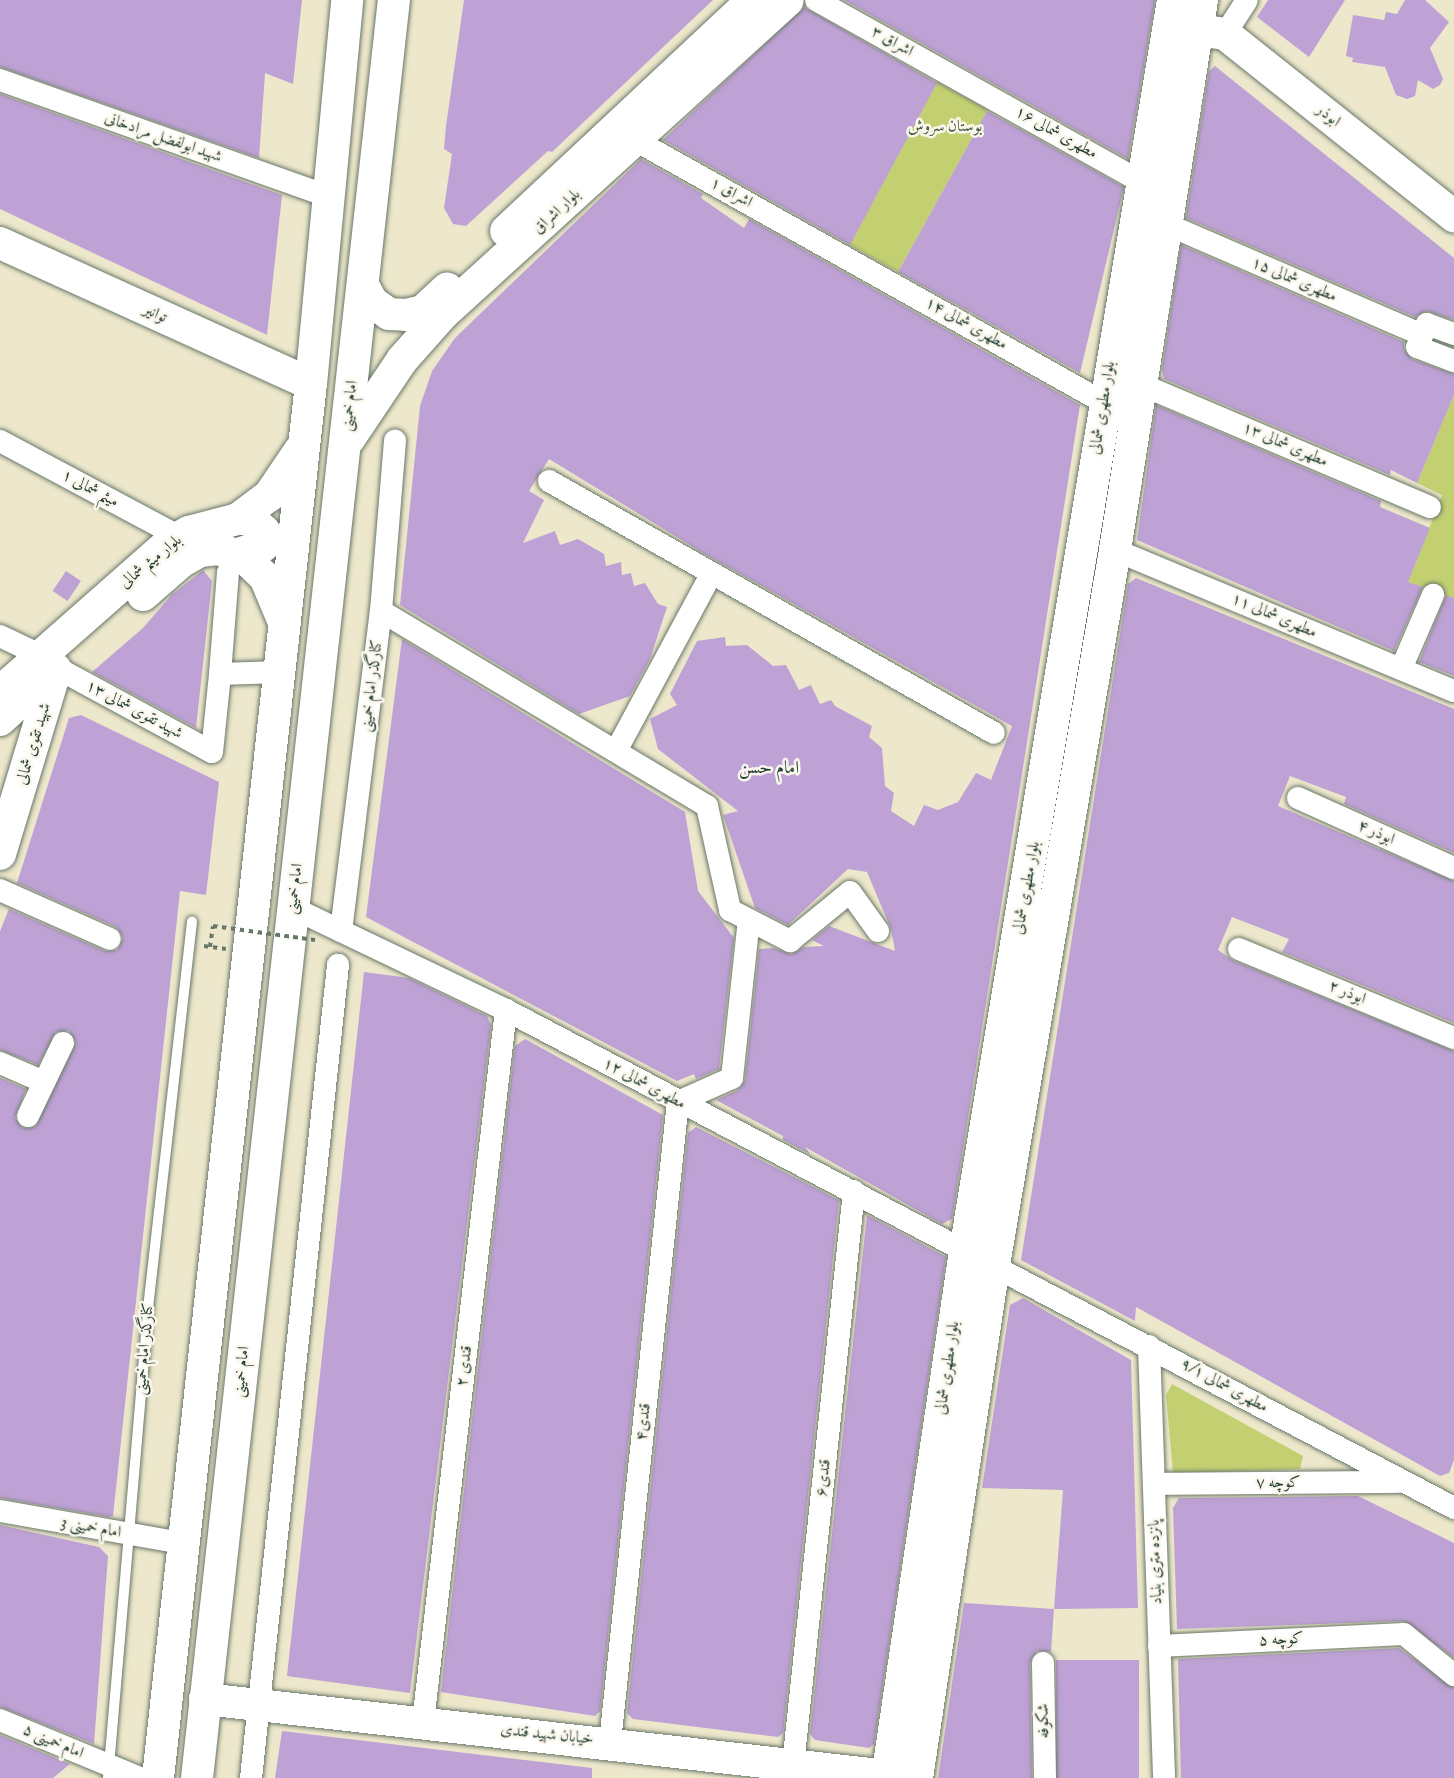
<!DOCTYPE html>
<html>
<head>
<meta charset="utf-8">
<style>
  body { margin:0 }
  #map { position:relative; width:1454px; height:1778px; overflow:hidden; background:#ede7cb; font-family:"IM FELL English",Amiri,serif }
  div>[style] { position:absolute }
  [style*='--x'] { left:calc(var(--x)*1px); top:calc(var(--y)*1px); width:calc(var(--w)*1px); rotate:calc(var(--a)*1deg) }
  .green>* { inset:0; background:#c3d072; transform-origin:0 0 }
  .building>* { inset:0; background:#bfa2d5; transform-origin:0 0 }
  .path>* { height:4px; margin-top:-2px; transform-origin:0; background:repeating-linear-gradient(90deg,#677869 0 4.5px,transparent 0 9px) }
  .roads { filter:drop-shadow(0 0 2px #677869) drop-shadow(0 0 2px #677869) }
  .lane>* { height:10px; margin:-5px; padding:0 5px; transform-origin:5px; border-radius:5px; background:#fff }
  .street>* { height:22px; margin:-11px; padding:0 11px; transform-origin:11px; border-radius:11px; background:#fff }
  .secondary>* { height:32px; margin:-16px; padding:0 16px; transform-origin:16px; border-radius:16px; background:#fff }
  .path-bridge>* { height:4px; margin-top:-2px; transform-origin:0; background:repeating-linear-gradient(90deg,#677869 0 4.5px,transparent 0 9px) }
  span { translate:-50% -50%; white-space:nowrap; text-align:center; line-height:1.15; -webkit-text-stroke:5px #fbf7ec; paint-order:stroke }
  .street-label { font-size:16px; color:#1f3d34 }
  .park-label { font-size:16px; color:#405a40 }
  .neighbourhood-label { font-size:18px; color:#1f3d34 }
</style>
</head>
<body>
<div id="map">
  <div class="green">
    <div style="left:937px;top:82px;width:58px;height:185px;rotate:29deg"></div>
    <div style="clip-path:polygon(1454px 395px,1454px 598px,1408px 582px,1442px 495px,1417px 483px)"></div>
    <div style="clip-path:polygon(1172px 1384px,1303px 1456px,1300px 1469px,1173px 1473px,1166px 1395px)"></div>
  </div>
  <div class="building">
    <div style="clip-path:polygon(0 0,302px 0,293px 84px,265px 73px,259px 158px,0 67px)"></div>
    <div style="clip-path:polygon(464px 0,713px 0,552px 152px,548px 151px,466px 226px,453px 224px,444px 208px,452px 154px,444px 149px,446px 126px)"></div>
    <div style="clip-path:polygon(844px 0,1155px 0,1128px 159px)"></div>
    <div style="clip-path:polygon(1268px 0,1345px 0,1309px 57px,1257px 17px)"></div>
    <div style="clip-path:polygon(1405px 0,1425px 0,1449px 22px,1430px 48px,1443px 79px,1440px 85px,1433px 89px,1418px 80px,1415px 96px,1407px 99px,1396px 95px,1385px 67px,1352px 62px,1353px 58px,1346px 56px,1353px 15px,1384px 20px,1386px 12px,1397px 14px)"></div>
    <div style="clip-path:polygon(804px 7px,937px 83px,850px 245px,663px 140px)"></div>
    <div style="clip-path:polygon(1215px 66px,1454px 258px,1454px 320px,1426px 311px,1415px 317px,1186px 218px,1209px 71px)"></div>
    <div style="clip-path:polygon(0 94px,282px 195px,267px 335px,0 209px)"></div>
    <div style="clip-path:polygon(987px 111px,1124px 187px,1080px 373px,898px 272px)"></div>
    <div style="clip-path:polygon(641px 159px,703px 194px,701px 198px,744px 228px,749px 219px,1080px 405px,952px 1219px,942px 1224px,805px 1147px,810px 1154px,783px 1140px,783px 1136px,716px 1100px,738px 1090px,745px 1080px,759px 949px,774px 948px,791px 954px,804px 947px,824px 946px,812px 940px,829px 926px,895px 951px,891px 929px,867px 872px,848px 869px,788px 925px,755px 908px,723px 815px,738px 811px,658px 749px,650px 719px,677px 705px,670px 694px,697px 641px,725px 637px,726px 646px,747px 645px,773px 666px,786px 665px,799px 690px,811px 685px,820px 704px,831px 700px,835px 706px,872px 726px,869px 737px,882px 748px,885px 786px,894px 793px,891px 811px,914px 826px,924px 805px,938px 810px,958px 802px,976px 773px,991px 780px,1012px 726px,703px 553px,549px 459px,529px 491px,544px 500px,523px 543px,555px 531px,560px 545px,578px 539px,604px 554px,606px 566px,621px 562px,622px 575px,631px 573px,634px 586px,645px 583px,658px 604px,667px 607px,650px 659px,630px 696px,579px 714px,400px 605px,420px 406px,432px 371px,455px 338px)"></div>
    <div style="clip-path:polygon(1181px 245px,1404px 342px,1404px 349px,1412px 359px,1454px 374px,1454px 395px,1417px 483px,1391px 470px,1390px 475px,1164px 379px,1162px 370px)"></div>
    <div style="clip-path:polygon(1156px 405px,1381px 501px,1380px 507px,1430px 528px,1408px 582px,1423px 587px,1394px 651px,1137px 540px)"></div>
    <div style="clip-path:polygon(203px 570px,212px 581px,196px 728px,92px 672px,143px 628px,175px 591px,173px 594px)"></div>
    <div style="left:66px;top:571px;width:18px;height:24px;rotate:34deg"></div>
    <div style="clip-path:polygon(1136px 578px,1454px 709px,1454px 853px,1344px 804px,1346px 797px,1290px 776px,1278px 806px,1454px 881px,1454px 1023px,1282px 952px,1289px 939px,1232px 917px,1218px 950px,1234px 961px,1454px 1051px,1454px 1460px,1449px 1473px,1440px 1476px,1136px 1307px,1135px 1321px,1021px 1260px,1128px 584px)"></div>
    <div style="clip-path:polygon(1446px 595px,1454px 598px,1454px 676px,1419px 662px)"></div>
    <div style="clip-path:polygon(402px 639px,685px 812px,698px 891px,734px 938px,719px 1069px,696px 1079px,694px 1074px,677px 1081px,366px 917px)"></div>
    <div style="clip-path:polygon(81px 715px,219px 782px,206px 895px,180px 891px,113px 1516px,109px 1517px,0 1498px,0 1078px,26px 1089px,15px 1118px,23px 1128px,35px 1127px,76px 1043px,69px 1031px,56px 1032px,38px 1065px,0 1050px,0 931px,9px 909px,105px 951px,117px 950px,123px 938px,116px 927px,17px 883px,69px 718px)"></div>
    <div style="clip-path:polygon(364px 972px,409px 978px,487px 1016px,491px 1025px,410px 1693px,287px 1676px)"></div>
    <div style="clip-path:polygon(525px 1039px,663px 1115px,600px 1711px,595px 1716px,441px 1692px,515px 1046px)"></div>
    <div style="clip-path:polygon(696px 1127px,839px 1200px,783px 1733px,778px 1737px,633px 1719px,627px 1713px,688px 1133px)"></div>
    <div style="clip-path:polygon(867px 1215px,946px 1257px,874px 1744px,869px 1748px,815px 1740px,810px 1734px)"></div>
    <div style="clip-path:polygon(1023px 1298px,1131px 1360px,1138px 1608px,1054px 1609px,1063px 1490px,982px 1488px,1010px 1305px)"></div>
    <div style="clip-path:polygon(1358px 1496px,1454px 1543px,1454px 1658px,1403px 1621px,1177px 1629px,1173px 1508px,1179px 1498px)"></div>
    <div style="clip-path:polygon(0 1525px,99px 1547px,108px 1556px,94px 1744px,0 1707px)"></div>
    <div style="clip-path:polygon(964px 1603px,1054px 1609px,1051px 1652px,1037px 1651px,1030px 1663px,1032px 1778px,938px 1778px)"></div>
    <div style="clip-path:polygon(1399px 1648px,1454px 1688px,1454px 1778px,1181px 1778px,1178px 1659px)"></div>
    <div style="left:1056px;top:1660px;width:83px;height:118px"></div>
    <div style="clip-path:polygon(282px 1731px,592px 1768px,592px 1778px,275px 1778px)"></div>
    <div style="clip-path:polygon(0 1735px,70px 1764px,53px 1778px,0 1778px)"></div>
  </div>
  <div class="path">
    <div style="--x:204;--y:946;--w:22;--a:8"></div>
    <div style="--x:210;--y:947;--w:21;--a:-82"></div>
  </div>
  <div class="roads">
    <div class="lane">
      <div style="--x:108;--y:1778;--w:472;--a:-85.1"></div>
      <div style="--x:148;--y:1308;--w:389;--a:-83.5"></div>
    </div>
    <div class="street">
      <div style="--x:816;--y:0;--w:376;--a:29.2"></div>
      <div style="--x:1225;--y:34;--w:40;--a:-57.1"></div>
      <div style="--x:0;--y:80;--w:347;--a:19.5"></div>
      <div style="--x:635;--y:140;--w:536;--a:29.24"></div>
      <div style="--x:1166;--y:224;--w:279;--a:23.4"></div>
      <div style="--x:1454;--y:334;--w:29;--a:-160"></div>
      <div style="--x:1427;--y:324;--w:25;--a:113"></div>
      <div style="--x:1417;--y:347;--w:40;--a:21"></div>
      <div style="--x:1140;--y:384;--w:315;--a:23"></div>
      <div style="--x:0;--y:441;--w:204;--a:28.1"></div>
      <div style="--x:549;--y:481;--w:511;--a:29.52"></div>
      <div style="--x:1115;--y:550;--w:367;--a:22.6"></div>
      <div style="--x:381;--y:611;--w:380;--a:30.9"></div>
      <div style="--x:707;--y:806;--w:107;--a:77.5"></div>
      <div style="--x:730;--y:910;--w:68;--a:27.3"></div>
      <div style="--x:790;--y:941;--w:77;--a:-39.2"></div>
      <div style="--x:850;--y:892;--w:48;--a:54.3"></div>
      <div style="--x:0;--y:636;--w:47;--a:25.5"></div>
      <div style="--x:57;--y:668;--w:176;--a:28.5"></div>
      <div style="--x:212;--y:752;--w:78;--a:-84.1"></div>
      <div style="--x:220;--y:674;--w:59;--a:-1.9"></div>
      <div style="--x:1401;--y:669;--w:81;--a:-66.6"></div>
      <div style="--x:220;--y:674;--w:102;--a:-85.5"></div>
      <div style="--x:616;--y:751;--w:202;--a:-61.7"></div>
      <div style="--x:1298;--y:798;--w:171;--a:24.2"></div>
      <div style="--x:0;--y:890;--w:120;--a:24"></div>
      <div style="--x:293;--y:908;--w:236;--a:25.6"></div>
      <div style="--x:506;--y:1010;--w:1071;--a:27.71"></div>
      <div style="--x:341;--y:931;--w:322;--a:-82.9"></div>
      <div style="--x:381;--y:611;--w:171;--a:-85.3"></div>
      <div style="--x:1239;--y:949;--w:233;--a:22.5"></div>
      <div style="--x:0;--y:1063;--w:48;--a:23.4"></div>
      <div style="--x:28;--y:1116;--w:81;--a:-64.4"></div>
      <div style="--x:1149;--y:1346;--w:432;--a:88"></div>
      <div style="--x:1154;--y:1484;--w:244;--a:-0.5"></div>
      <div style="--x:0;--y:1511;--w:185;--a:10"></div>
      <div style="--x:1159;--y:1646;--w:245;--a:-2.8"></div>
      <div style="--x:1404;--y:1634;--w:65;--a:39.4"></div>
      <div style="--x:1043;--y:1663;--w:115;--a:89"></div>
      <div style="--x:0;--y:1720;--w:152;--a:22.5"></div>
      <div style="--x:423;--y:1722;--w:717;--a:-83.35"></div>
      <div style="--x:610;--y:1742;--w:644;--a:-83.94"></div>
      <div style="--x:678;--y:1102;--w:59;--a:-24"></div>
      <div style="--x:732;--y:1078;--w:159;--a:-83.9"></div>
      <div style="--x:793;--y:1765;--w:577;--a:-83.93"></div>
      <div style="--x:251;--y:1778;--w:818;--a:-83.89"></div>
    </div>
    <div class="secondary">
      <div style="--x:1197;--y:30;--w:28;--a:8"></div>
      <div style="--x:1225;--y:34;--w:293;--a:38.5"></div>
      <div style="--x:506;--y:231;--w:338;--a:-43.1"></div>
      <div style="--x:0;--y:243;--w:341;--a:24.4"></div>
      <div style="--x:363;--y:285;--w:19;--a:62"></div>
      <div style="--x:372;--y:302;--w:21;--a:35"></div>
      <div style="--x:389;--y:314;--w:17;--a:3"></div>
      <div style="--x:406;--y:315;--w:17;--a:-13"></div>
      <div style="--x:423;--y:311;--w:33;--a:-43"></div>
      <div style="--x:349;--y:439;--w:95;--a:-56.1"></div>
      <div style="--x:402;--y:360;--w:62;--a:-48.3"></div>
      <div style="--x:443;--y:314;--w:466;--a:-42.3"></div>
      <div style="--x:238;--y:554;--w:26;--a:-18"></div>
      <div style="--x:263;--y:546;--w:15;--a:-86"></div>
      <div style="--x:264;--y:531;--w:15;--a:-138"></div>
      <div style="--x:253;--y:521;--w:14;--a:-168"></div>
      <div style="--x:143;--y:595;--w:50;--a:-41"></div>
      <div style="--x:181;--y:562;--w:22;--a:-30"></div>
      <div style="--x:200;--y:551;--w:18;--a:-6"></div>
      <div style="--x:218;--y:549;--w:28;--a:18"></div>
      <div style="--x:245;--y:558;--w:28;--a:44"></div>
      <div style="--x:265;--y:577;--w:47;--a:67.3"></div>
      <div style="--x:0;--y:692;--w:225;--a:-41.4"></div>
      <div style="--x:169;--y:543;--w:23;--a:-29"></div>
      <div style="--x:189;--y:532;--w:51;--a:-14.9"></div>
      <div style="--x:238;--y:519;--w:39;--a:-37"></div>
      <div style="--x:269;--y:496;--w:55;--a:-56"></div>
      <div style="--x:0;--y:720;--w:53;--a:-42.7"></div>
      <div style="--x:0;--y:854;--w:193;--a:-73.2"></div>
      <div style="--x:205;--y:1699;--w:687;--a:6.43"></div>
      <div style="--x:158;--y:1778;--w:1402;--a:-83.74"></div>
      <div style="--x:311;--y:384;--w:386;--a:-84.6"></div>
      <div style="--x:197;--y:1778;--w:1789;--a:-83.68"></div>
      <div style="--x:887;--y:1778;--w:533;--a:-81.58"></div>
      <div style="--x:965;--y:1251;--w:1268;--a:-80.56"></div>
      <div style="--x:917;--y:1778;--w:519;--a:-81.46"></div>
      <div style="--x:994;--y:1265;--w:725;--a:-80.39"></div>
      <div style="--x:1115;--y:550;--w:557;--a:-81.01"></div>
    </div>
  </div>
  <div class="path-bridge">
    <div style="--x:213;--y:926;--w:103;--a:7.8"></div>
  </div>
  <div class="street-label">
    <span style="left:892px;top:42px;rotate:29deg">اشراق ۳</span>
    <span style="left:1328px;top:116px;rotate:38deg">ابوذر</span>
    <span style="left:1056px;top:133px;rotate:29deg">مطهری شمالی ۱۶</span>
    <span style="left:163px;top:138px;rotate:19deg">شهید ابولفضل مرادخانی</span>
    <span style="left:731px;top:193px;rotate:29deg">اشراق ۱</span>
    <span style="left:557px;top:212px;rotate:-43deg">بلوار اشراق</span>
    <span style="left:1294px;top:280px;rotate:23deg">مطهری شمالی ۱۵</span>
    <span style="left:155px;top:314px;rotate:24deg">توانیر</span>
    <span style="left:966px;top:324px;rotate:29deg">مطهری شمالی ۱۴</span>
    <span style="left:350px;top:406px;rotate:-84deg">امام خمینی</span>
    <span style="left:1103px;top:408px;rotate:-81deg">بلوار مطهری شمالی</span>
    <span style="left:1285px;top:445px;rotate:23deg">مطهری شمالی ۱۳</span>
    <span style="left:90px;top:489px;rotate:28deg">میثم شمالی ۱</span>
    <span style="left:151px;top:562px;rotate:-39deg">بلوار میثم شمالی</span>
    <span style="left:1274px;top:616px;rotate:23deg">مطهری شمالی ۱۱</span>
    <span style="left:372px;top:686px;rotate:-83deg">کنارگذر امام خمینی</span>
    <span style="left:134px;top:710px;rotate:28deg">شهید تقوی شمالی ۱۳</span>
    <span style="left:34px;top:744px;rotate:-73deg">شهید تقوی شمالی</span>
    <span style="left:1376px;top:833px;rotate:24deg">ابوذر ۴</span>
    <span style="left:1027px;top:888px;rotate:-80deg">بلوار مطهری شمالی</span>
    <span style="left:295px;top:889px;rotate:-83deg">امام خمینی</span>
    <span style="left:1347px;top:993px;rotate:22deg">ابوذر ۲</span>
    <span style="left:644px;top:1084px;rotate:28deg">مطهری شمالی ۱۲</span>
    <span style="left:145px;top:1349px;rotate:-85deg">کنارگذر امام خمینی</span>
    <span style="left:465px;top:1366px;rotate:-83deg">قندی ۲</span>
    <span style="left:948px;top:1368px;rotate:-82deg">بلوار مطهری شمالی</span>
    <span style="left:242px;top:1372px;rotate:-84deg">امام خمینی</span>
    <span style="left:1224px;top:1386px;rotate:28deg">مطهری شمالی ۹/۱</span>
    <span style="left:644px;top:1422px;rotate:-84deg">قندی۴</span>
    <span style="left:824px;top:1478px;rotate:-84deg">قندی۶</span>
    <span style="left:1278px;top:1483px">کوچه ۷</span>
    <span style="left:91px;top:1528px;rotate:10deg">امام خمینی 3</span>
    <span style="left:1156px;top:1562px;rotate:-92deg">پانزده متری بنیاد</span>
    <span style="left:1281px;top:1640px;rotate:-3deg">کوچه ۵</span>
    <span style="left:1044px;top:1721px;rotate:-91deg">شکوفه</span>
    <span style="left:547px;top:1735px;rotate:6deg">خیابان شهید قندی</span>
    <span style="left:53px;top:1742px;rotate:23deg">امام خمینی ۵</span>
  </div>
  <div class="park-label">
    <span style="left:945px;top:127px">بوستان سروش</span>
  </div>
  <div class="neighbourhood-label">
    <span style="left:769px;top:769px">امام حسن</span>
  </div>
</div>
</body>
</html>
